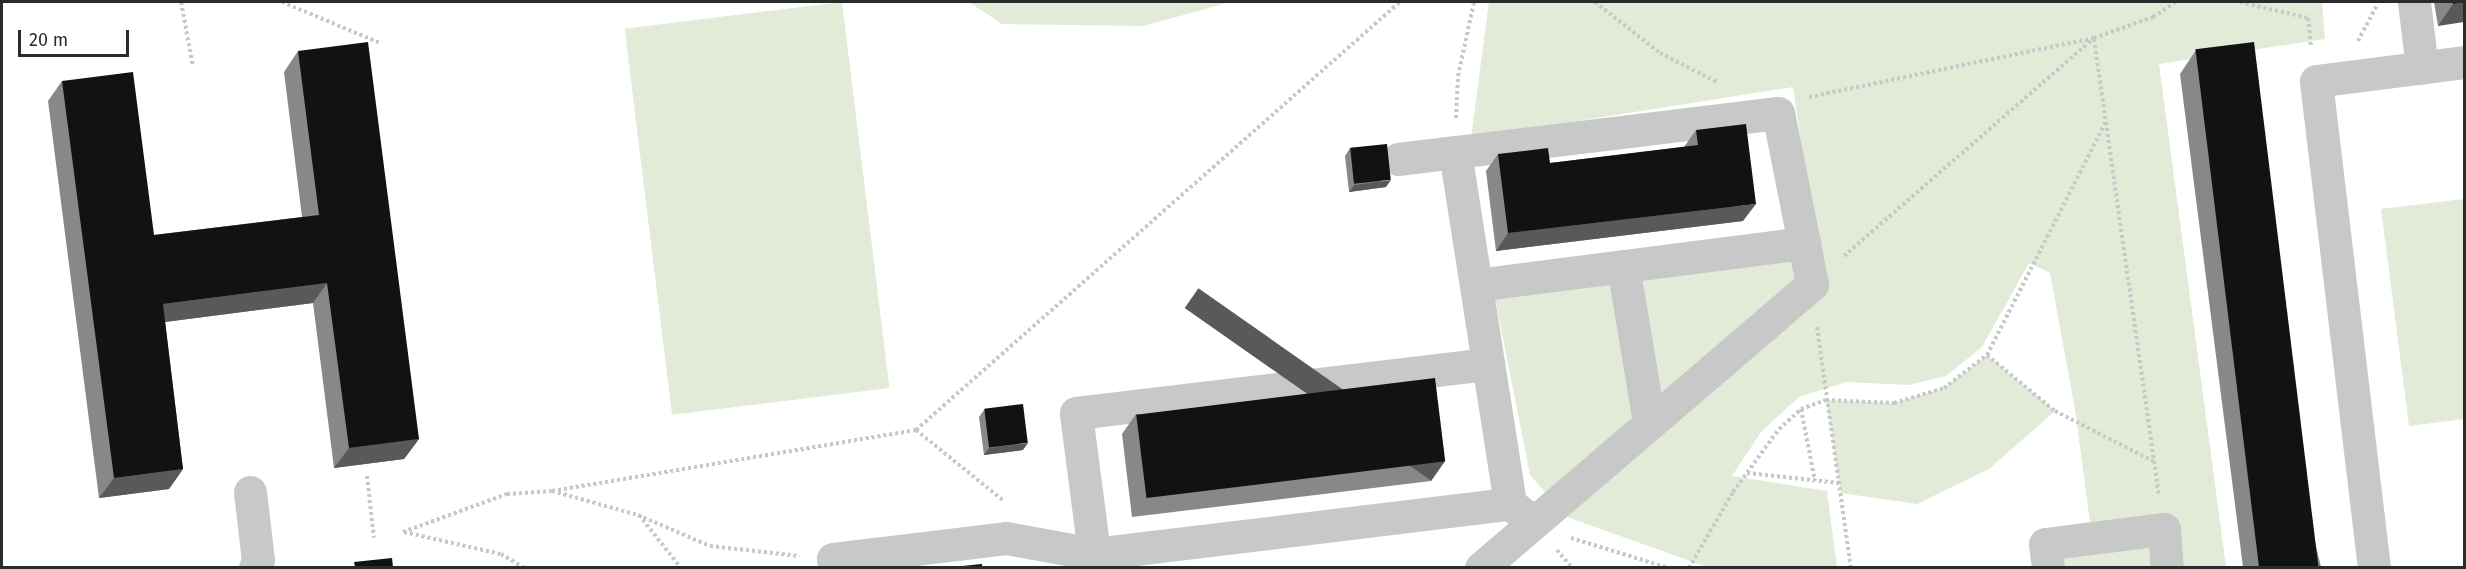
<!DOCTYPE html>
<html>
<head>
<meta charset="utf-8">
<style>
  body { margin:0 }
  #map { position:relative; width:2466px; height:569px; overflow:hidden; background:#fff; font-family:"Fira Sans",sans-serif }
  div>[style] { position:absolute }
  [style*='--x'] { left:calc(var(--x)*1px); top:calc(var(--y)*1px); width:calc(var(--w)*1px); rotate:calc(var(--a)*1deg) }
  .green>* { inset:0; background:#e2ead8; transform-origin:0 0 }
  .path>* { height:4px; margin-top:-2px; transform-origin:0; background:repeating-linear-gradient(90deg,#c8c8c8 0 3px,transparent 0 6px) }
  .minor>* { height:33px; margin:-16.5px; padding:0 16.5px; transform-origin:16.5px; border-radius:16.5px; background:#c8c8c8 }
  .wall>* { inset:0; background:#888 }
  .shaded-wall>* { inset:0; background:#595959; transform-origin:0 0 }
  .building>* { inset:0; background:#121212; transform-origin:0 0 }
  span { translate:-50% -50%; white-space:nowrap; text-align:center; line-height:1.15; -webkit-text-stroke:6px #fff; paint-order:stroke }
  .frame { position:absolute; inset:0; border:3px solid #2b2b2b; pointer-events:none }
  .scale { position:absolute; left:18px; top:30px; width:111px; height:27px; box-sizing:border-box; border:3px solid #2b2b2b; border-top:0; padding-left:8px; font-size:18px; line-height:21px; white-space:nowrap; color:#2b2b2b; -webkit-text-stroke:4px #fff; paint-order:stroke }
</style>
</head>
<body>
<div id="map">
  <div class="green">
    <div style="left:842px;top:2px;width:389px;height:219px;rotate:83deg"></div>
    <div style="clip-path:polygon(969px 2px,1231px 2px,1143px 26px,1002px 24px)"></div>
    <div style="clip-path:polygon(1489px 2px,2322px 2px,2325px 39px,2159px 64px,2226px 567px,2058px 567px,2057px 557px,2094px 553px,2075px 409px,2050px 273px,2029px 263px,1982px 347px,1946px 376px,1909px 385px,1846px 382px,1799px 397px,1761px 432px,1732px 476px,1827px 491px,1837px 567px,1707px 567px,1567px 517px,1530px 475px,1495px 298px,1817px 250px,1793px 87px,1471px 138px)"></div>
    <div style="clip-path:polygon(2464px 199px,2464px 419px,2409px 426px,2381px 209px)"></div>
    <div style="clip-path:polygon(1987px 355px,2055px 411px,1989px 469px,1917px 504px,1841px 493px,1826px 400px,1894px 403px,1944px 388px)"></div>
  </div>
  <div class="path">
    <div style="--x:181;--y:2;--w:66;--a:79.5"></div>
    <div style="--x:282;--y:2;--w:106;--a:22.7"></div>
    <div style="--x:1595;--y:2;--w:83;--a:38.1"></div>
    <div style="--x:1660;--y:53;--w:66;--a:27"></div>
    <div style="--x:2240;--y:2;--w:70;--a:13.2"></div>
    <div style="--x:2308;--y:18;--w:27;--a:84"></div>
    <div style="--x:2094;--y:39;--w:461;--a:81.9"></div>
    <div style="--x:2358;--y:41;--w:41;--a:-62.2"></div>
    <div style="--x:1809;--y:97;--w:291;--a:-11.7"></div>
    <div style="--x:2094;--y:38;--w:63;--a:-19.6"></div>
    <div style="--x:2153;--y:17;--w:27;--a:-34"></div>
    <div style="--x:1456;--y:118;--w:42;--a:-87.3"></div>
    <div style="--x:1458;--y:76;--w:76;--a:-77.8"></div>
    <div style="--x:1844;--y:256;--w:332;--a:-41.1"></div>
    <div style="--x:1817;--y:327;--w:243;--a:82"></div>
    <div style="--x:1987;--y:355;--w:88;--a:39.5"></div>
    <div style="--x:2055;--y:411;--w:110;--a:27"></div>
    <div style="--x:1801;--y:409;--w:73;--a:79"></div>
    <div style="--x:916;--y:430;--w:113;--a:38.9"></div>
    <div style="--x:1747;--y:473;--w:93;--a:6.2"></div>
    <div style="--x:367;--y:476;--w:62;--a:83.6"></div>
    <div style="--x:552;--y:491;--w:369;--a:-9.5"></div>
    <div style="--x:916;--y:430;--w:646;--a:-41.49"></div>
    <div style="--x:639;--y:515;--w:68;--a:51.6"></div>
    <div style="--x:403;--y:532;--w:111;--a:-20.1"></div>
    <div style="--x:507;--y:494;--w:45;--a:-3.8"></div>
    <div style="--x:552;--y:491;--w:89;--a:15.6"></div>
    <div style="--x:638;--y:515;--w:78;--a:23.3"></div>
    <div style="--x:710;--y:546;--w:90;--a:6.4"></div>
    <div style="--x:404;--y:532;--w:99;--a:12.8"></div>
    <div style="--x:501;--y:554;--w:27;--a:31"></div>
    <div style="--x:1571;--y:538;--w:102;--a:17"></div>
    <div style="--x:1557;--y:550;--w:23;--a:50"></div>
    <div style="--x:1689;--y:568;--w:88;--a:-59.9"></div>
    <div style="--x:1733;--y:492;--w:78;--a:-53.9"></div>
    <div style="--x:1779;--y:429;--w:30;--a:-42"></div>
    <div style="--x:1801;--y:409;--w:27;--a:-20"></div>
    <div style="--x:1826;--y:400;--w:68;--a:2.5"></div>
    <div style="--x:1894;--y:403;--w:52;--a:-16.7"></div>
    <div style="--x:1944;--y:388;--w:54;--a:-37.5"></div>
    <div style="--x:1987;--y:355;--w:263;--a:-63"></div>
  </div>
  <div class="minor">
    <div style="--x:2414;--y:2;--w:66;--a:83.1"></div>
    <div style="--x:1398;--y:159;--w:57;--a:-7"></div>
    <div style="--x:1623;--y:266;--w:157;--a:80.5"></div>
    <div style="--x:1476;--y:285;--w:331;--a:-7.3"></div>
    <div style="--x:250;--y:492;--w:68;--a:83.3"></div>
    <div style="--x:258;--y:560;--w:9;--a:111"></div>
    <div style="--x:834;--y:568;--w:9;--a:-96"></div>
    <div style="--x:833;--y:559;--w:174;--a:-6.9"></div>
    <div style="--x:1006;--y:538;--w:89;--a:10.3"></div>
    <div style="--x:1094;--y:554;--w:419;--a:-6.9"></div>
    <div style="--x:1510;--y:504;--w:21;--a:37"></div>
    <div style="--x:1096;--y:568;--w:156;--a:-97.4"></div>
    <div style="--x:1076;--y:413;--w:415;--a:-6.8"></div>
    <div style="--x:1481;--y:568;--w:436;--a:-40.6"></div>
    <div style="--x:1812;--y:284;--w:174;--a:-101.2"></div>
    <div style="--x:1778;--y:113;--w:325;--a:173.1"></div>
    <div style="--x:1455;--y:152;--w:356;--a:81.1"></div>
    <div style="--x:2048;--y:568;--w:24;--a:-97"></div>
    <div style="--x:2045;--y:544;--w:120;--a:-7.2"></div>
    <div style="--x:2164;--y:529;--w:39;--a:86"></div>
    <div style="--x:2374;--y:568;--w:490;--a:-96.8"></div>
    <div style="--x:2316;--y:81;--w:149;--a:-7.3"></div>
  </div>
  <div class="wall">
    <div style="clip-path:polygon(2434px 2px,2464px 2px,2438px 26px)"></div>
    <div style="clip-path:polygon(2196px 50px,2321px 567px,2243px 567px,2180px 74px)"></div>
    <div style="clip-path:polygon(298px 51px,419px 439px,404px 459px,334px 468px,313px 303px,165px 322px,183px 469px,169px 489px,99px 498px,48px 101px,62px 81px,154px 235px,302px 217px,284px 72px)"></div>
    <div style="clip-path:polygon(1696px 130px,1743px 221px,1496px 251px,1486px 171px,1498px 154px,1550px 163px,1684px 147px)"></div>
    <div style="clip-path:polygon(1350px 148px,1386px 187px,1349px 192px,1345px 156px)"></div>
    <div style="clip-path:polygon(984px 410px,1023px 450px,984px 455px,979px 417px)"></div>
    <div style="clip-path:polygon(1136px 414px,1445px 461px,1431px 481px,1132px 517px,1122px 434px)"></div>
  </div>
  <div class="shaded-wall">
    <div style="clip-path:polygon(2464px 2px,2464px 22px,2438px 26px,2453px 4px)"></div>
    <div style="clip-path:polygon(1391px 180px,1386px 187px,1349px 192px,1354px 185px)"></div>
    <div style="clip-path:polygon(1756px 204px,1743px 221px,1496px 251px,1508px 233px)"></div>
    <div style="clip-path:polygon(327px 283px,313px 303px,149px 324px,163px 304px)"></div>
    <div style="clip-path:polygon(419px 439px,404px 459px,334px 468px,349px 448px)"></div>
    <div style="clip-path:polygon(1028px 443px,1023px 450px,984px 455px,989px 448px)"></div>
    <div style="left:1445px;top:461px;width:24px;height:301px;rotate:125deg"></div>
    <div style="clip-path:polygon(183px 469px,169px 489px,99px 498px,114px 478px)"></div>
  </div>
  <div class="building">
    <div style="clip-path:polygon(2453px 2px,2464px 2px,2453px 4px)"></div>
    <div style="clip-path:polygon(368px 42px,419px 439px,349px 448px,327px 283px,163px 304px,183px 469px,114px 478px,62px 81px,133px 72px,154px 235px,319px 215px,298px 51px)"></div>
    <div style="left:2254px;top:42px;width:529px;height:59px;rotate:83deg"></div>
    <div style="clip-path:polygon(1746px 124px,1756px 204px,1508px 233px,1498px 154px,1548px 148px,1550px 163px,1698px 145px,1696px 130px)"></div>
    <div style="left:1387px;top:144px;width:36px;height:37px;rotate:84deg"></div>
    <div style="left:1435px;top:378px;width:84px;height:301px;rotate:83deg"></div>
    <div style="left:1023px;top:404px;width:39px;height:39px;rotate:83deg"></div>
    <div style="clip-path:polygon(392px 558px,393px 567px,355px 567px,354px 562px)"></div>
    <div style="clip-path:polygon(982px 564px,982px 567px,952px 567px)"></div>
  </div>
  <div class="frame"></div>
  <div class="scale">20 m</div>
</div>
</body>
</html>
